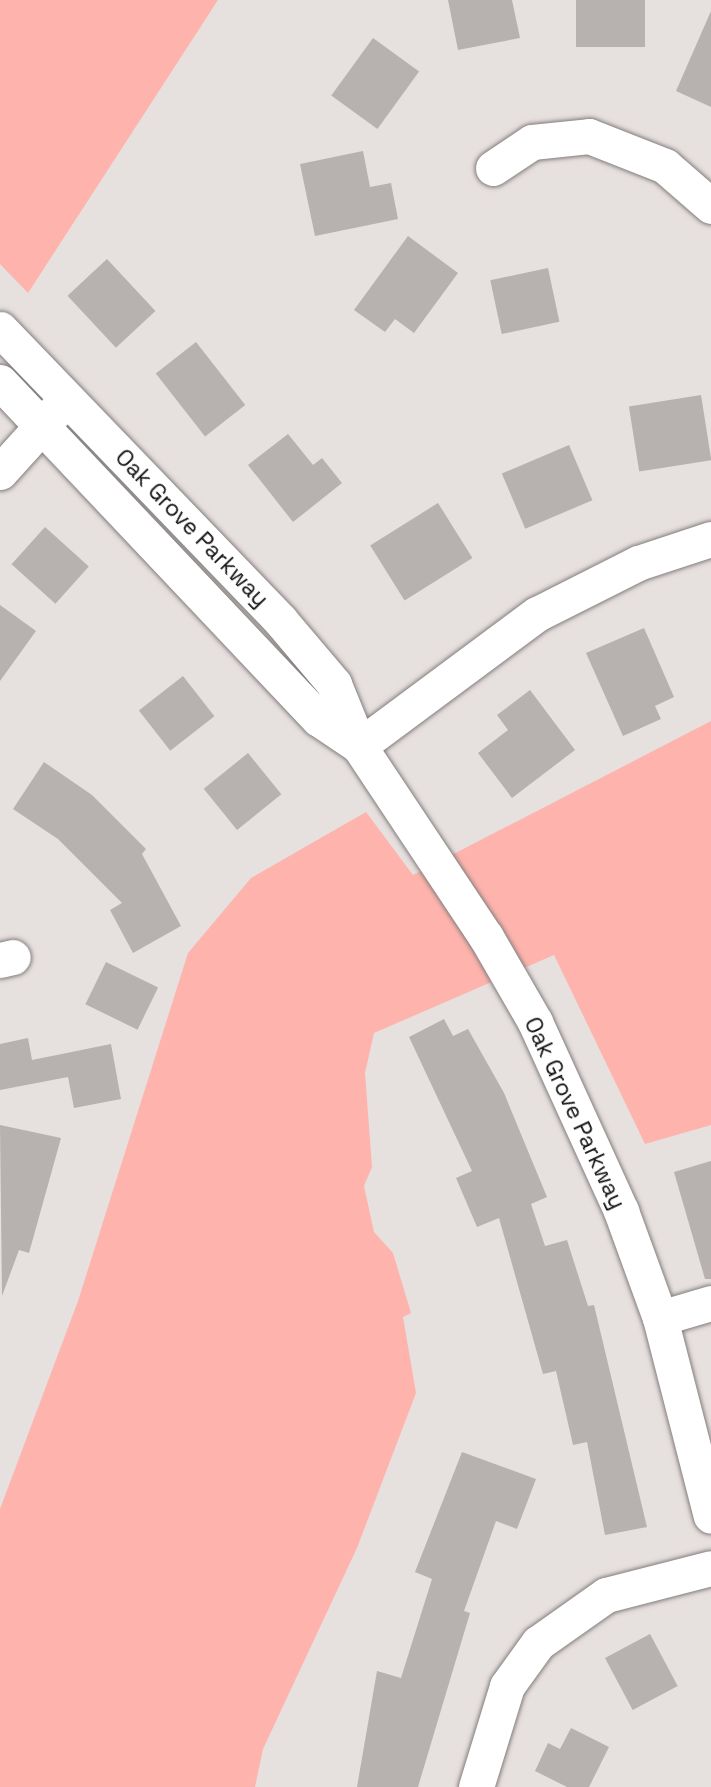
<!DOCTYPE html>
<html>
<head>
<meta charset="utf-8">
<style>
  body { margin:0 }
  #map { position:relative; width:711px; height:1787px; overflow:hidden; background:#e6e0df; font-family:"Space Grotesk",sans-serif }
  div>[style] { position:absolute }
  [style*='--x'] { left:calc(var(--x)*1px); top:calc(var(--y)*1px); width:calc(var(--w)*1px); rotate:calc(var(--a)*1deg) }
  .green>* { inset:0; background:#feb4ad }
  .building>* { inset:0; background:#b7b1b0; transform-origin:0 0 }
  .roads { filter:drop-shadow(0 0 2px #837d7c) drop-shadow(0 0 2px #837d7c) }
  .minor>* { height:35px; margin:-17.5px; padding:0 17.5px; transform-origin:17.5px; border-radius:17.5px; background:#fff }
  span { translate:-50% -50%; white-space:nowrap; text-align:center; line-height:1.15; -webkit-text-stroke:5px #fff; paint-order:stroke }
  .street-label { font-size:23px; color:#110f0f }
</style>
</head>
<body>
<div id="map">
  <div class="green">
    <div style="clip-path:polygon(0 0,218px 0,28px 293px,0 264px)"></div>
    <div style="clip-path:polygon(711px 721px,711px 1125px,645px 1144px,554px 955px,374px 1033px,365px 1073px,372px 1167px,364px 1186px,374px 1232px,393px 1253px,411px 1313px,403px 1317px,416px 1393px,357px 1548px,263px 1749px,255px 1787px,0 1787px,0 1509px,78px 1301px,188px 953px,251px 878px,366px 812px,413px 875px)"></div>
  </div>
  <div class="building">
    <div style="clip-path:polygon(448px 0,512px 0,520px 38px,458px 50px)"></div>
    <div style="left:576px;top:0;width:69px;height:47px"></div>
    <div style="clip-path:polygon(711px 11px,711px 107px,676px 91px)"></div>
    <div style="left:373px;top:38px;width:57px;height:71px;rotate:36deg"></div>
    <div style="clip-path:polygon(363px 151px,370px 187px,391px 183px,398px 219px,315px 236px,300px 164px)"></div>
    <div style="clip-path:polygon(408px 236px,458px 273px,414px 333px,395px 319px,385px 332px,354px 310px)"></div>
    <div style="left:107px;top:259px;width:71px;height:54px;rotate:47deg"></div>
    <div style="left:548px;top:268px;width:55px;height:59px;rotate:78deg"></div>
    <div style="left:196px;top:342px;width:80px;height:51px;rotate:52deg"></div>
    <div style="left:701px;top:395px;width:66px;height:73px;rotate:81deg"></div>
    <div style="clip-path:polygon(288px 434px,313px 465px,322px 458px,342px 483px,293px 522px,248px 465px)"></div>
    <div style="left:569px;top:445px;width:60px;height:73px;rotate:67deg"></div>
    <div style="left:438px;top:503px;width:65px;height:80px;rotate:58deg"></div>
    <div style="left:45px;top:527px;width:59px;height:50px;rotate:42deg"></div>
    <div style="clip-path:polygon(0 605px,36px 631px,0 681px)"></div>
    <div style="clip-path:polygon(644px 628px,674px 697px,655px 706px,661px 719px,623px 736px,586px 653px)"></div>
    <div style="left:183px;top:676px;width:51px;height:56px;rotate:52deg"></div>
    <div style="clip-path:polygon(530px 690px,575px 750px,512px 798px,478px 753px,508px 730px,497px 715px)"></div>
    <div style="left:248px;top:753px;width:53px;height:57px;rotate:51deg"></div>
    <div style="clip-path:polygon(44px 762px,92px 795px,146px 849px,142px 854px,181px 926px,133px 953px,110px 910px,122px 903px,58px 839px,13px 809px)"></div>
    <div style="left:106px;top:962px;width:58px;height:47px;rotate:26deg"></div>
    <div style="clip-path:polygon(444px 1019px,453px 1036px,468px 1029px,504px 1093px,547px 1197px,531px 1204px,545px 1246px,567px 1240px,588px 1306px,594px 1305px,647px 1527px,605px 1535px,587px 1442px,573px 1445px,556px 1371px,543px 1374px,499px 1218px,477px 1227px,456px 1178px,472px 1171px,409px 1037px)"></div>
    <div style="clip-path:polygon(28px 1038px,32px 1060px,111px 1044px,121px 1099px,74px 1108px,68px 1077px,0 1090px,0 1044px)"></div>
    <div style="clip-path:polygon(0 1125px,61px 1138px,29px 1253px,19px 1250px,2px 1296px)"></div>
    <div style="clip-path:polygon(711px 1161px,711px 1279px,705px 1279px,674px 1172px)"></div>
    <div style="clip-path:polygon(462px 1452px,536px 1479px,517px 1529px,496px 1521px,464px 1611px,470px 1613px,418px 1787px,357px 1787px,377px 1671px,401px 1678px,432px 1579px,415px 1572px)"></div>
    <div style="left:650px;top:1634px;width:59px;height:51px;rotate:62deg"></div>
    <div style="clip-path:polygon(571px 1728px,609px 1747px,589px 1787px,567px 1787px,535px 1771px,548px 1743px,560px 1749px)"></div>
  </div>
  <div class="roads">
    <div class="minor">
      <div style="--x:493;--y:168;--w:47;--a:-33.7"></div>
      <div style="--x:532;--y:142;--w:57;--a:-6"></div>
      <div style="--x:589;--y:136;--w:82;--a:21.5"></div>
      <div style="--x:665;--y:166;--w:61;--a:41"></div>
      <div style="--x:0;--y:329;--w:404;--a:46.1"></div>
      <div style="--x:280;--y:620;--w:84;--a:49.8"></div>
      <div style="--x:334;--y:684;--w:67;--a:68"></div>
      <div style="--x:359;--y:746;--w:229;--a:56.4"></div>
      <div style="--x:486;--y:937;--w:98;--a:60"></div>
      <div style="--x:535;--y:1022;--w:208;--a:65.5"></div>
      <div style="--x:621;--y:1211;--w:114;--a:70"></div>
      <div style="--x:660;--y:1318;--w:204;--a:75.6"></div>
      <div style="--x:0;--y:382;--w:464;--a:46.6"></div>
      <div style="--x:319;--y:719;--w:48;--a:34"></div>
      <div style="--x:0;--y:472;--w:86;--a:-47.8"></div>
      <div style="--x:359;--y:746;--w:222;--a:-36.6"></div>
      <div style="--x:537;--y:614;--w:113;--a:-26.8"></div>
      <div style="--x:638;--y:563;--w:77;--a:-18.2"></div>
      <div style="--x:0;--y:960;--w:13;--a:-13"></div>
      <div style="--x:660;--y:1318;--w:53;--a:-16.4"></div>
      <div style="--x:476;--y:1787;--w:106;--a:-72.9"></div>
      <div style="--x:507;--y:1686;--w:53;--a:-54.2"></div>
      <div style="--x:538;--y:1643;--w:83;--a:-35.2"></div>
      <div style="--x:606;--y:1595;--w:108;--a:-14.4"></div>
    </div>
  </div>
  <div class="street-label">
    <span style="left:192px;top:528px;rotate:46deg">Oak Grove Parkway</span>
    <span style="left:575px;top:1113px;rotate:65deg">Oak Grove Parkway</span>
  </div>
</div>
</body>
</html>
